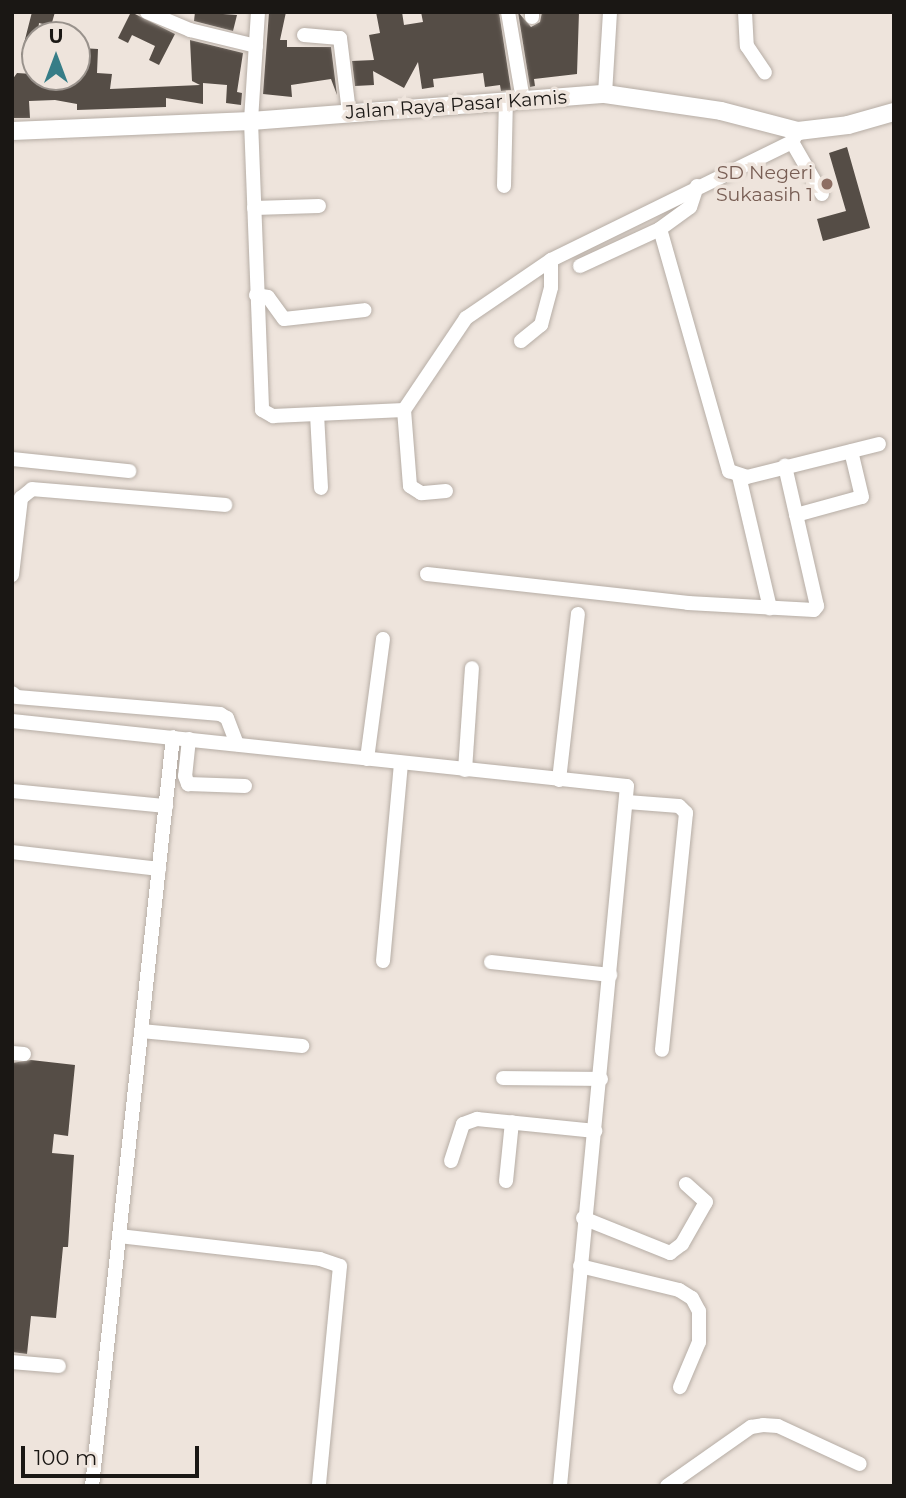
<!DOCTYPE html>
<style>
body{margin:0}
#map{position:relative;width:906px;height:1498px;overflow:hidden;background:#eee4dc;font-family:Montserrat,sans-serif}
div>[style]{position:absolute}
.building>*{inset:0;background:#554d46}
.roads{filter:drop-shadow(0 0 2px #b6ada5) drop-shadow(0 0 2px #b6ada5)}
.minor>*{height:14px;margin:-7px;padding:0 7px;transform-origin:7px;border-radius:7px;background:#fff}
.major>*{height:18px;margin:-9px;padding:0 9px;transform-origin:9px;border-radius:9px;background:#fff}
.dots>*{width:19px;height:19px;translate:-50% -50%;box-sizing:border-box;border:4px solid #eee4dc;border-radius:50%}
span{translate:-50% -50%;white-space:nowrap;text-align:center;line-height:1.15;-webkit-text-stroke:7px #eee4dc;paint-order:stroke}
.street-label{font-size:19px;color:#1a1714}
.education-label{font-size:19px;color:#785e54}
.right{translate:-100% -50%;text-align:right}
.frame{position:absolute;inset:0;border:14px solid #1a1714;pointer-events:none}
.north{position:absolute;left:21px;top:21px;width:70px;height:70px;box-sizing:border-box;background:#eee4dc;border:2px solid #99928c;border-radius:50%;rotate:0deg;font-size:19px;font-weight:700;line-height:28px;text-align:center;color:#1a1714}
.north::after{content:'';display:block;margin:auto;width:24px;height:32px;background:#367d87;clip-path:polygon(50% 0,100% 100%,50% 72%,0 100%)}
.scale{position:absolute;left:21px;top:1446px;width:178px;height:32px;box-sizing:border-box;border:4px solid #1a1714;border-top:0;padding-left:9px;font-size:21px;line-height:24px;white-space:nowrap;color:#1a1714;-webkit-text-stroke:5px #eee4dc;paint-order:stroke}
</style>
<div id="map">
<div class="building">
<i style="clip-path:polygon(32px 12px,55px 12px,51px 26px,39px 23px,35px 56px,21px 55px)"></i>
<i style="clip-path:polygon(131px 12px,175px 34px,159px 65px,149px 60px,155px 46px,132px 35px,128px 43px,118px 38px)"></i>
<i style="clip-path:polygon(195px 12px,237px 15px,233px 31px,194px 21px)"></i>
<i style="clip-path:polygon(269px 12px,286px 12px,280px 40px,287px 40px,287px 47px,331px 47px,337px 95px,331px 79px,291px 85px,292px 97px,263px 94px)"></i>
<i style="clip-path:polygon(376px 12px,402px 12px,404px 25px,423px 22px,421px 12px,499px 12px,511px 90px,501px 91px,500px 85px,485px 87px,483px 73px,433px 79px,434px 87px,422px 89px,418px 62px,404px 88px,373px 71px,374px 85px,355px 86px,352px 61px,374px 60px,369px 35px,380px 33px)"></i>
<i style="clip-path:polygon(518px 12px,531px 27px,540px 22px,542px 12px,579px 12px,577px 74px,534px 79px,535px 86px,530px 87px)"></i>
<i style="clip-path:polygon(190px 40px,243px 53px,237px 92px,242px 93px,241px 105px,226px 103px,227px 85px,203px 83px,203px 104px,166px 98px,166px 107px,77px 110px,77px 104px,55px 100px,29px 101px,30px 118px,12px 118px,12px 80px,17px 73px,77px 77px,81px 48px,98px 49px,97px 73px,112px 74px,110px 89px,200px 85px,192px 81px)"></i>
<i style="clip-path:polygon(847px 147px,870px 228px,823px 241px,817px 219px,846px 211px,829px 153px)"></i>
<i style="clip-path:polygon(31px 1060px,75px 1065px,68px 1136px,54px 1134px,52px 1153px,74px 1155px,68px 1247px,63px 1247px,56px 1318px,31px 1316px,27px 1354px,12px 1352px,12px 1063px)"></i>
</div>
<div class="roads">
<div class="minor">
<i style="left:147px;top:12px;width:47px;rotate:22.7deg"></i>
<i style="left:190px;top:30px;width:68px;rotate:13.6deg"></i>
<i style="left:258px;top:12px;width:109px;rotate:93.7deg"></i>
<i style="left:251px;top:121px;width:289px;rotate:87.8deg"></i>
<i style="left:262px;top:410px;width:13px;rotate:29deg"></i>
<i style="left:273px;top:416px;width:131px;rotate:-2.6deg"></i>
<i style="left:508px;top:12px;width:89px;rotate:80.3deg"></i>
<i style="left:532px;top:12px;width:5px;rotate:90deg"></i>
<i style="left:745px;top:12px;width:34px;rotate:87deg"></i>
<i style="left:747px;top:46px;width:32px;rotate:56deg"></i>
<i style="left:304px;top:35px;width:36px;rotate:5deg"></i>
<i style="left:340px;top:38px;width:75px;rotate:83.1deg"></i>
<i style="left:605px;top:94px;width:82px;rotate:-86.5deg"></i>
<i style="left:792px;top:142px;width:60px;rotate:60deg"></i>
<i style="left:504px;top:186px;width:85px;rotate:-88.7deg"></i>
<i style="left:697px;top:186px;width:22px;rotate:108deg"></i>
<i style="left:690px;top:207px;width:37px;rotate:144deg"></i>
<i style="left:660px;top:229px;width:252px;rotate:74.1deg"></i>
<i style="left:729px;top:471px;width:19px;rotate:18deg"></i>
<i style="left:747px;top:477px;width:136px;rotate:-14deg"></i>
<i style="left:254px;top:208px;width:65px;rotate:-1.8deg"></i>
<i style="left:580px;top:266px;width:88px;rotate:-24.8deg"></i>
<i style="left:256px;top:295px;width:12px;rotate:9deg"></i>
<i style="left:268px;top:297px;width:27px;rotate:54deg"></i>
<i style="left:284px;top:319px;width:81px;rotate:-6.3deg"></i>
<i style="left:521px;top:341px;width:26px;rotate:-39deg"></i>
<i style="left:541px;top:325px;width:39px;rotate:-75deg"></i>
<i style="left:551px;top:287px;width:27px;rotate:-90deg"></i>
<i style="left:317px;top:414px;width:74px;rotate:86.9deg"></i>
<i style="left:12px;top:459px;width:118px;rotate:5.9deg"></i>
<i style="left:739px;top:476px;width:136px;rotate:76.8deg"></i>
<i style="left:446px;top:491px;width:25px;rotate:175deg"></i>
<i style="left:421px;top:493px;width:13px;rotate:-148deg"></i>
<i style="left:410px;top:486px;width:76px;rotate:-94.5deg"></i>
<i style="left:404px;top:410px;width:111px;rotate:-56deg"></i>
<i style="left:466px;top:318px;width:103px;rotate:-34.3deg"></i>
<i style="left:551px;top:260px;width:268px;rotate:-26.1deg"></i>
<i style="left:792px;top:142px;width:13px;rotate:-61deg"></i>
<i style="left:796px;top:515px;width:68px;rotate:-15.3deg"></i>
<i style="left:862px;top:497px;width:47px;rotate:-103.4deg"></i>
<i style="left:427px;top:574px;width:263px;rotate:6.3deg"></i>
<i style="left:688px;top:603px;width:126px;rotate:3.2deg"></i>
<i style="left:814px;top:610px;width:5px;rotate:-53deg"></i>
<i style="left:817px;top:606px;width:144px;rotate:-102.9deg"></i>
<i style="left:12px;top:575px;width:78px;rotate:-83.3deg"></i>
<i style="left:21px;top:498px;width:14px;rotate:-39deg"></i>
<i style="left:32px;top:489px;width:194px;rotate:4.7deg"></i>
<i style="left:12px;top:693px;width:6px;rotate:39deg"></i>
<i style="left:17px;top:697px;width:204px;rotate:4.8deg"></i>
<i style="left:220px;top:714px;width:8px;rotate:30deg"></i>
<i style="left:227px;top:718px;width:28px;rotate:69deg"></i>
<i style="left:12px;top:721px;width:618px;rotate:6.03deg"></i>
<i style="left:627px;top:786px;width:703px;rotate:95.47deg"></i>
<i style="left:189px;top:739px;width:37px;rotate:96deg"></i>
<i style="left:185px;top:776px;width:9px;rotate:69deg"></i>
<i style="left:188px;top:784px;width:57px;rotate:2deg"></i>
<i style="left:367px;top:759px;width:121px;rotate:-82.4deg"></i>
<i style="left:465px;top:770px;width:102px;rotate:-86.1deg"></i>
<i style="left:559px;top:780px;width:167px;rotate:-83.5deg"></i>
<i style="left:12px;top:791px;width:155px;rotate:5.6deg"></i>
<i style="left:627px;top:802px;width:52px;rotate:4.4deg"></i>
<i style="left:679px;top:806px;width:10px;rotate:45deg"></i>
<i style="left:686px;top:813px;width:238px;rotate:95.8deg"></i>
<i style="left:12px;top:852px;width:148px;rotate:6.6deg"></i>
<i style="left:383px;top:961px;width:199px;rotate:-84.8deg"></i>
<i style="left:491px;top:962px;width:120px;rotate:6.2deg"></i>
<i style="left:141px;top:1031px;width:162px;rotate:5.3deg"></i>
<i style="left:12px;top:1053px;width:12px;rotate:5deg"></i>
<i style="left:503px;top:1078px;width:98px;rotate:0.6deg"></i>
<i style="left:451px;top:1161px;width:39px;rotate:-72deg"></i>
<i style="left:463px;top:1124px;width:15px;rotate:-20deg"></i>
<i style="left:477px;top:1119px;width:119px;rotate:5.8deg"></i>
<i style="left:506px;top:1181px;width:59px;rotate:-84.2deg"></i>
<i style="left:583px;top:1218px;width:94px;rotate:21.9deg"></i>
<i style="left:670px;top:1253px;width:15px;rotate:-37deg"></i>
<i style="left:682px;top:1244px;width:48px;rotate:-60.3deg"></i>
<i style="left:706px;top:1202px;width:27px;rotate:-138deg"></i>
<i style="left:119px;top:1236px;width:202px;rotate:6.5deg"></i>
<i style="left:320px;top:1259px;width:21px;rotate:19deg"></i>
<i style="left:340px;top:1266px;width:221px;rotate:95.5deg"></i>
<i style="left:580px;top:1266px;width:102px;rotate:13.6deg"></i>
<i style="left:679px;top:1290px;width:15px;rotate:32deg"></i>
<i style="left:692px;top:1298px;width:15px;rotate:62deg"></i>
<i style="left:699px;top:1311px;width:31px;rotate:90deg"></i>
<i style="left:699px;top:1342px;width:49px;rotate:112.9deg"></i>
<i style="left:12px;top:1362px;width:47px;rotate:4.9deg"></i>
<i style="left:92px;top:1486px;width:753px;rotate:-83.83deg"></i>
<i style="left:667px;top:1486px;width:103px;rotate:-35.1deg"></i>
<i style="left:751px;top:1427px;width:12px;rotate:-9deg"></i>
<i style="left:763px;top:1425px;width:15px;rotate:4deg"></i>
<i style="left:778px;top:1426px;width:90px;rotate:24.9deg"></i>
</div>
<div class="major">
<i style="left:12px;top:131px;width:239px;rotate:-2.4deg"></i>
<i style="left:251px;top:121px;width:355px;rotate:-4.4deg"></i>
<i style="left:605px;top:94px;width:117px;rotate:8.3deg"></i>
<i style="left:721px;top:111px;width:80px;rotate:14.6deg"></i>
<i style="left:798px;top:131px;width:50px;rotate:-6.8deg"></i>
<i style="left:848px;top:125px;width:48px;rotate:-15.8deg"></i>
</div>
</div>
<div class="dots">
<i style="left:827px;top:184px;background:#8d6e63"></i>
</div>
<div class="street-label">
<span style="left:456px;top:105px;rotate:-4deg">Jalan Raya Pasar Kamis</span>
</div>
<div class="education-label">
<span class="right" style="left:813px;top:184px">SD Negeri<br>Sukaasih 1</span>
</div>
<div class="frame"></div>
<div class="north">U</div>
<div class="scale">100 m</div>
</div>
